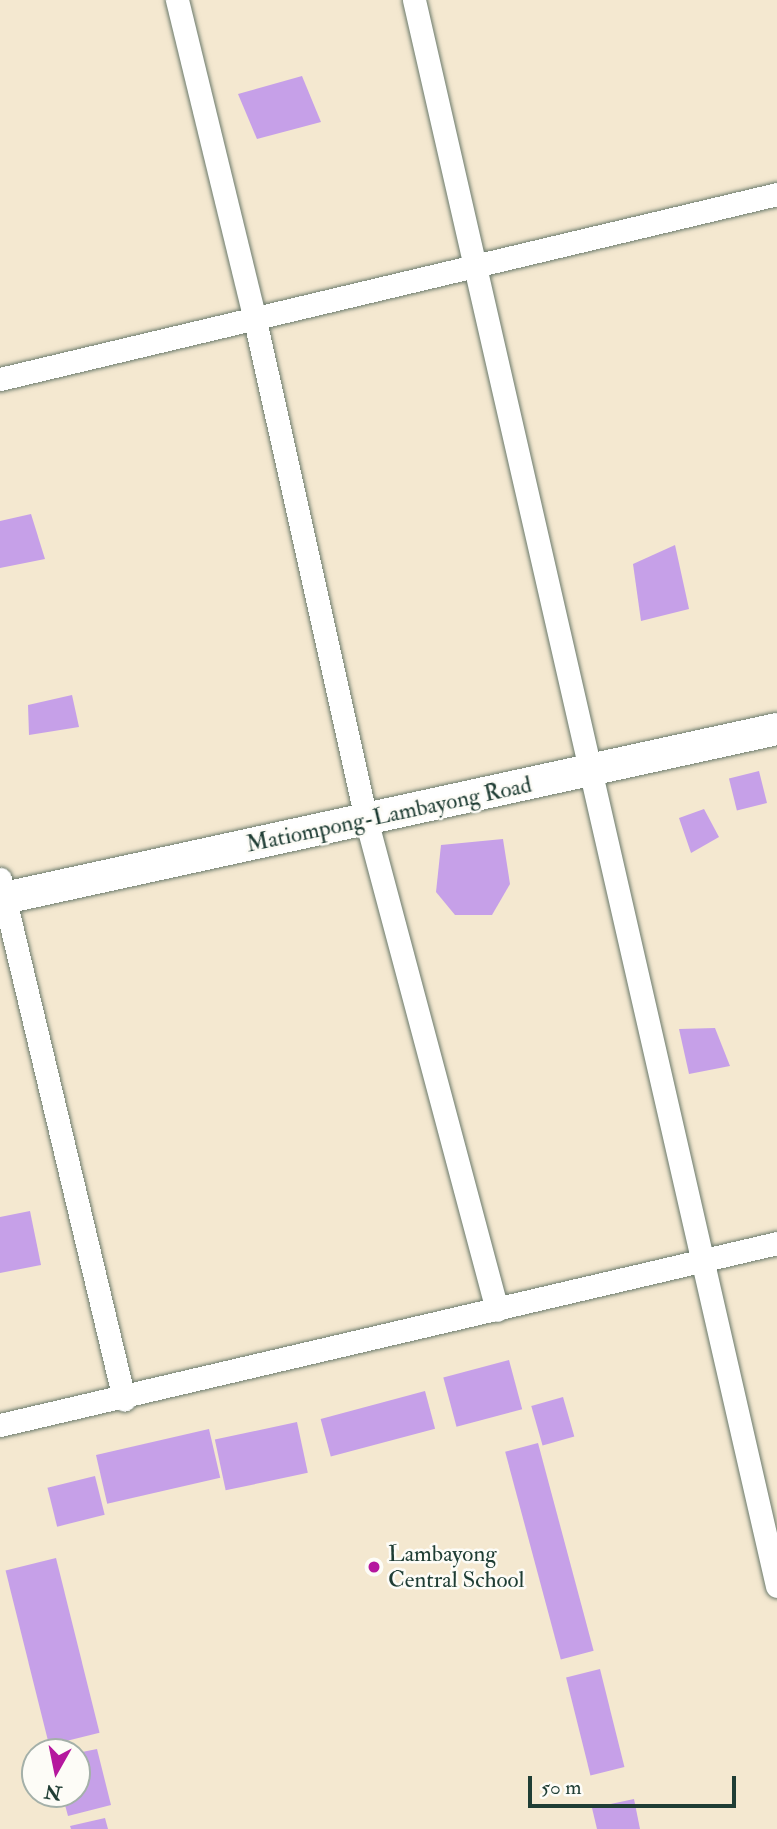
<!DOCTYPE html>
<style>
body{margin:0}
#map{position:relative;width:777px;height:1829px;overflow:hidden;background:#f4e8d0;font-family:"IM FELL Double Pica",serif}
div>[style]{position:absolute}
.building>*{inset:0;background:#c6a0e8;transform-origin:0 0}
.roads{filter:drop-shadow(0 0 2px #6a796b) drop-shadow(0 0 2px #6a796b)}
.minor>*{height:23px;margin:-11.5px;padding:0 11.5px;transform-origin:11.5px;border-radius:11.5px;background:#fff}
.secondary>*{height:32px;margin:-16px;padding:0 16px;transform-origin:16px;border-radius:16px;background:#fff}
.dots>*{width:19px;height:19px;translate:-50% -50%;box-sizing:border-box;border:4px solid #fdfcf7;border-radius:50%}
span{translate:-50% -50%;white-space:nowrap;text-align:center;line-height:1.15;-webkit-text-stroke:5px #fdfcf7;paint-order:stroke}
.street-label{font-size:23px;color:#1f3d34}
.poi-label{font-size:23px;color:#1f3d34}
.left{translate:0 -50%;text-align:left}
.north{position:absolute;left:21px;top:1738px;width:70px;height:70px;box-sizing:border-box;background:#fdfcf7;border:2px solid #a4b0a9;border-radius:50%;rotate:189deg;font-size:19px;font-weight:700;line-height:28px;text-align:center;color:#1f3d34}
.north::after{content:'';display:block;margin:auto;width:24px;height:32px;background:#b5179e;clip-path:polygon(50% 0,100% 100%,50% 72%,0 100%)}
.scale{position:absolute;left:528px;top:1776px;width:208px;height:32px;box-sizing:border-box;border:4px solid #1f3d34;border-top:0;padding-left:9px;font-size:21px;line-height:24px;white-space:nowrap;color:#1f3d34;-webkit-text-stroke:5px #fdfcf7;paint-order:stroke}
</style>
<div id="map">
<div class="building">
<i style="clip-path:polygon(302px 76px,321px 122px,257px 139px,238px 94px)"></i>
<i style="clip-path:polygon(31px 514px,45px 559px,0 568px,0 521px)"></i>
<i style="clip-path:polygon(675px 545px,689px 609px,641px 621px,633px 564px)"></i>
<i style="clip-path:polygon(72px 695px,79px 727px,29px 735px,28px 705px)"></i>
<i style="left:759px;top:771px;width:33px;height:31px;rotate:76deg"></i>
<i style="clip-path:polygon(704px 809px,719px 837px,691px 853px,679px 818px)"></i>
<i style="clip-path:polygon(503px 839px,510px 884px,492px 915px,455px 915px,436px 892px,441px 845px)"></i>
<i style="clip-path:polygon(715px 1028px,730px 1066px,689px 1074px,679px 1029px)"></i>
<i style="clip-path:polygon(30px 1211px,41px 1265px,0 1273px,0 1217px)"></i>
<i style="left:509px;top:1360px;width:51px;height:68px;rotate:75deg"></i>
<i style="left:425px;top:1391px;width:39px;height:108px;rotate:75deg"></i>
<i style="left:563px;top:1397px;width:41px;height:33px;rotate:74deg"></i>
<i style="left:297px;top:1422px;width:52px;height:84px;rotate:78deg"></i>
<i style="left:209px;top:1429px;width:50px;height:116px;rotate:77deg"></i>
<i style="left:538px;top:1443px;width:215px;height:34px;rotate:75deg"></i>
<i style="left:95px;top:1476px;width:40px;height:49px;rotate:76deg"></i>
<i style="left:56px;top:1558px;width:180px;height:52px;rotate:76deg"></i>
<i style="left:600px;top:1669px;width:101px;height:35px;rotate:76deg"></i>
<i style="clip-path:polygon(97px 1749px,111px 1805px,68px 1816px,62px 1794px,77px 1794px,77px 1753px)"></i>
<i style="clip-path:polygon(634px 1799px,640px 1829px,597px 1829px,592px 1808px)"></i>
<i style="clip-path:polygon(105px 1818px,108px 1829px,71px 1829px,70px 1826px)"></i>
</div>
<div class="roads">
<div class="minor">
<i style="left:177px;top:0;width:329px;rotate:76.3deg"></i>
<i style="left:255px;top:320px;width:511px;rotate:77.46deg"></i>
<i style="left:366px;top:819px;width:508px;rotate:75.06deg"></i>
<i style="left:414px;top:0;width:1627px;rotate:77.11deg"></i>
<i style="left:0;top:379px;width:799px;rotate:-13.39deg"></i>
<i style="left:0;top:879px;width:535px;rotate:76.59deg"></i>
<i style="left:0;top:1425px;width:798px;rotate:-13.18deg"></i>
</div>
<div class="secondary">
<i style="left:0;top:899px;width:795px;rotate:-12.34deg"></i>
</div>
</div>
<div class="dots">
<i style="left:374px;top:1567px;background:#b5179e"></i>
</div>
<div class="street-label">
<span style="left:389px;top:815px;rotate:-12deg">Matiompong-Lambayong Road</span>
</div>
<div class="poi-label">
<span class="left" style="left:388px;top:1567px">Lambayong<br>Central School</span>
</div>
<div class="north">N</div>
<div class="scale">50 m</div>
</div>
